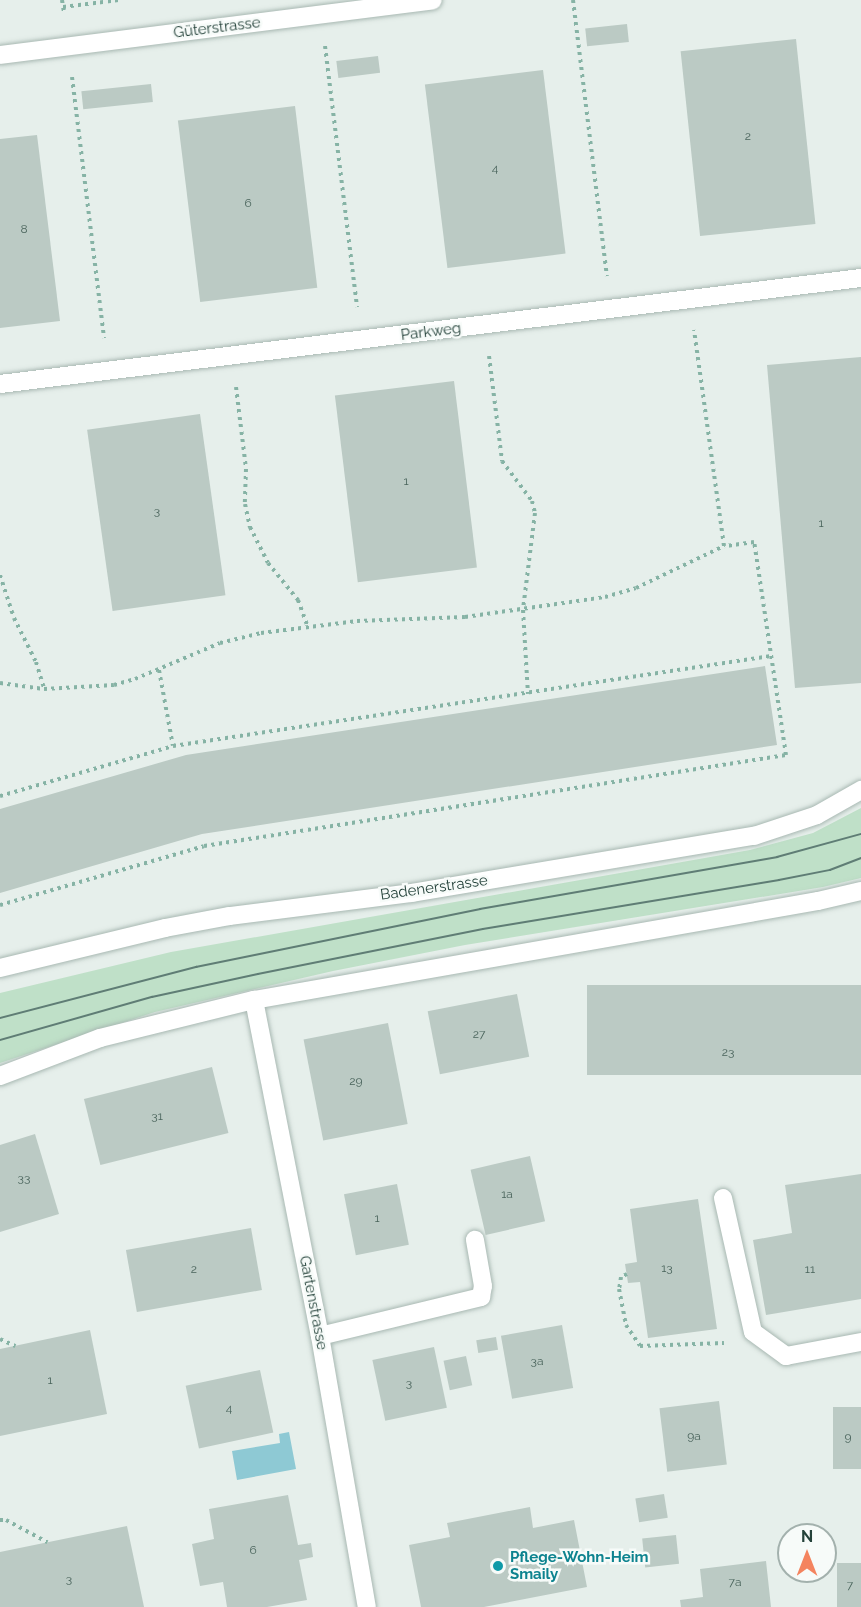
<!DOCTYPE html>
<meta charset="utf-8">
<style>
body{margin:0}
#map{position:relative;width:861px;height:1607px;overflow:hidden;background:#e6efeb;font-family:Raleway,sans-serif}
div>[style]{position:absolute}
.green>*{inset:0;background:#bfe0c8}
.water>*{inset:0;background:#8ec9d4}
.building>*{inset:0;background:#bbcac4;transform-origin:0 0}
.path>*{height:4px;margin-top:-2px;transform-origin:0;background:repeating-linear-gradient(90deg,#86b3a5 0 3px,transparent 0 7.5px)}
.roads{filter:drop-shadow(0 0 2px #a8b8b2) drop-shadow(0 0 2px #a8b8b2)}
.service>*{height:18px;margin:-9px;padding:0 9px;transform-origin:9px;border-radius:9px;background:#fff}
.minor>*{height:18px;margin:-9px;padding:0 9px;transform-origin:9px;border-radius:9px;background:#fff}
.secondary>*{height:18px;margin:-9px;padding:0 9px;transform-origin:9px;border-radius:9px;background:#fff}
.tram>*{height:1.5px;margin:-0.75px;padding:0 0.75px;transform-origin:0.75px;border-radius:0.75px;background:#5f7d75}
.dots>*{width:16px;height:16px;translate:-50% -50%;box-sizing:border-box;border:3px solid #f7fbf9;border-radius:50%}
span{translate:-50% -50%;white-space:nowrap;text-align:center;line-height:1.15;-webkit-text-stroke:5px #f7fbf9;paint-order:stroke}
.number-label{font-size:12px;color:#4a645c}
.number-label span{-webkit-text-stroke-width:0}
.street-label{font-size:15px;color:#24423a}
.culture-label{font-size:15px;color:#0d838f;font-weight:700}
.left{translate:0 -50%;text-align:left}
.north{position:absolute;left:777px;top:1523px;width:60px;height:60px;box-sizing:border-box;background:#f7fbf9;border:2px solid #a3b1ad;border-radius:50%;rotate:0deg;font-size:16px;font-weight:700;line-height:24px;text-align:center;color:#24423a}
.north::after{content:'';display:block;margin:auto;width:21px;height:27px;background:#f4845f;clip-path:polygon(50% 0,100% 100%,50% 72%,0 100%)}
</style>
<div id="map">
<div class="green">
<i style="clip-path:polygon(861px 808px,861px 878px,823px 887px,465px 945px,333px 971px,155px 1012px,0 1063px,0 993px,171px 952px,750px 850px,813px 833px)"></i>
</div>
<div class="water">
<i style="clip-path:polygon(289px 1432px,296px 1469px,237px 1480px,232px 1451px,280px 1443px,279px 1434px)"></i>
</div>
<div class="building">
<i style="left:627px;top:24px;width:18px;height:42px;rotate:84deg"></i>
<i style="left:796px;top:39px;width:186px;height:116px;rotate:84deg"></i>
<i style="left:378px;top:56px;width:17px;height:42px;rotate:83deg"></i>
<i style="left:543px;top:70px;width:185px;height:119px;rotate:83deg"></i>
<i style="left:151px;top:84px;width:18px;height:70px;rotate:84deg"></i>
<i style="left:295px;top:106px;width:183px;height:118px;rotate:83deg"></i>
<i style="clip-path:polygon(37px 135px,60px 321px,0 328px,0 139px)"></i>
<i style="clip-path:polygon(861px 357px,861px 683px,795px 688px,767px 365px)"></i>
<i style="left:454px;top:381px;width:188px;height:120px;rotate:83deg"></i>
<i style="left:200px;top:414px;width:183px;height:114px;rotate:82deg"></i>
<i style="clip-path:polygon(765px 666px,777px 745px,202px 834px,0 893px,0 809px,186px 755px)"></i>
<i style="left:861px;top:985px;width:90px;height:274px;rotate:90deg"></i>
<i style="left:517px;top:994px;width:64px;height:91px;rotate:79deg"></i>
<i style="left:388px;top:1023px;width:103px;height:86px;rotate:79deg"></i>
<i style="left:212px;top:1067px;width:68px;height:132px;rotate:76deg"></i>
<i style="clip-path:polygon(35px 1134px,59px 1214px,0 1232px,0 1145px)"></i>
<i style="left:530px;top:1156px;width:67px;height:61px;rotate:77deg"></i>
<i style="clip-path:polygon(861px 1174px,861px 1299px,766px 1315px,753px 1240px,792px 1233px,785px 1185px)"></i>
<i style="left:397px;top:1184px;width:62px;height:54px;rotate:79deg"></i>
<i style="clip-path:polygon(698px 1199px,717px 1329px,648px 1338px,640px 1282px,628px 1283px,625px 1264px,637px 1262px,630px 1209px)"></i>
<i style="left:251px;top:1228px;width:63px;height:127px;rotate:80deg"></i>
<i style="left:562px;top:1325px;width:64px;height:62px;rotate:80deg"></i>
<i style="clip-path:polygon(90px 1330px,107px 1414px,0 1436px,0 1349px)"></i>
<i style="left:496px;top:1337px;width:13px;height:20px;rotate:81deg"></i>
<i style="left:434px;top:1347px;width:62px;height:63px;rotate:78deg"></i>
<i style="left:466px;top:1356px;width:30px;height:23px;rotate:78deg"></i>
<i style="left:260px;top:1370px;width:64px;height:76px;rotate:78deg"></i>
<i style="left:719px;top:1401px;width:64px;height:60px;rotate:83deg"></i>
<i style="left:861px;top:1407px;width:62px;height:28px;rotate:90deg"></i>
<i style="left:664px;top:1494px;width:24px;height:29px;rotate:81deg"></i>
<i style="clip-path:polygon(288px 1495px,298px 1545px,311px 1543px,313px 1557px,299px 1560px,307px 1600px,267px 1607px,227px 1607px,223px 1582px,200px 1586px,192px 1544px,214px 1539px,209px 1509px)"></i>
<i style="clip-path:polygon(530px 1507px,533px 1528px,574px 1520px,587px 1587px,484px 1607px,421px 1607px,409px 1545px,450px 1537px,447px 1523px)"></i>
<i style="clip-path:polygon(818px 1525px,819px 1535px,799px 1535px,798px 1526px)"></i>
<i style="clip-path:polygon(127px 1526px,144px 1607px,0 1607px,0 1552px)"></i>
<i style="left:676px;top:1535px;width:29px;height:34px;rotate:84deg"></i>
<i style="clip-path:polygon(766px 1561px,771px 1607px,681px 1607px,680px 1600px,703px 1597px,700px 1569px)"></i>
<i style="left:861px;top:1563px;width:44px;height:24px;rotate:90deg"></i>
</div>
<div class="path">
<i style="left:62px;top:0;width:13px;rotate:81deg"></i>
<i style="left:573px;top:0;width:278px;rotate:83deg"></i>
<i style="left:63px;top:7px;width:56px;rotate:-7.1deg"></i>
<i style="left:325px;top:46px;width:263px;rotate:83deg"></i>
<i style="left:72px;top:77px;width:263px;rotate:83deg"></i>
<i style="left:489px;top:356px;width:106px;rotate:82.9deg"></i>
<i style="left:502px;top:461px;width:50px;rotate:53.1deg"></i>
<i style="left:532px;top:501px;width:12px;rotate:76deg"></i>
<i style="left:535px;top:513px;width:98px;rotate:97.1deg"></i>
<i style="left:523px;top:610px;width:84px;rotate:86.6deg"></i>
<i style="left:236px;top:387px;width:83px;rotate:83deg"></i>
<i style="left:246px;top:469px;width:35px;rotate:92deg"></i>
<i style="left:245px;top:504px;width:24px;rotate:78deg"></i>
<i style="left:250px;top:527px;width:40px;rotate:63.4deg"></i>
<i style="left:268px;top:563px;width:48px;rotate:51deg"></i>
<i style="left:298px;top:600px;width:29px;rotate:70deg"></i>
<i style="left:0;top:575px;width:45px;rotate:72deg"></i>
<i style="left:14px;top:618px;width:49px;rotate:63.4deg"></i>
<i style="left:36px;top:662px;width:28px;rotate:73deg"></i>
<i style="left:159px;top:670px;width:77px;rotate:79.6deg"></i>
<i style="left:0;top:683px;width:44px;rotate:7.8deg"></i>
<i style="left:44px;top:689px;width:70px;rotate:-3.3deg"></i>
<i style="left:114px;top:685px;width:22px;rotate:-16deg"></i>
<i style="left:135px;top:679px;width:92px;rotate:-23deg"></i>
<i style="left:220px;top:643px;width:42px;rotate:-13.7deg"></i>
<i style="left:261px;top:633px;width:97px;rotate:-7.1deg"></i>
<i style="left:357px;top:621px;width:108px;rotate:-2.1deg"></i>
<i style="left:465px;top:617px;width:141px;rotate:-8.1deg"></i>
<i style="left:605px;top:597px;width:32px;rotate:-16deg"></i>
<i style="left:636px;top:588px;width:98px;rotate:-25.5deg"></i>
<i style="left:0;top:796px;width:180px;rotate:-16.1deg"></i>
<i style="left:173px;top:746px;width:605px;rotate:-8.56deg"></i>
<i style="left:0;top:905px;width:212px;rotate:-16.1deg"></i>
<i style="left:204px;top:846px;width:589px;rotate:-8.89deg"></i>
<i style="left:786px;top:755px;width:215px;rotate:-98.5deg"></i>
<i style="left:754px;top:542px;width:30px;rotate:172deg"></i>
<i style="left:724px;top:546px;width:218px;rotate:-97.9deg"></i>
<i style="left:627px;top:1274px;width:7px;rotate:153deg"></i>
<i style="left:621px;top:1277px;width:12px;rotate:99deg"></i>
<i style="left:619px;top:1289px;width:37px;rotate:79deg"></i>
<i style="left:626px;top:1325px;width:25px;rotate:56deg"></i>
<i style="left:640px;top:1346px;width:84px;rotate:-2deg"></i>
<i style="left:0;top:1339px;width:17px;rotate:25deg"></i>
<i style="left:0;top:1520px;width:6px"></i>
<i style="left:6px;top:1520px;width:47px;rotate:28.2deg"></i>
</div>
<div class="roads">
<div class="service">
<i style="left:0;top:384px;width:868px;rotate:-7.02deg"></i>
<i style="left:320px;top:1336px;width:166px;rotate:-13.6deg"></i>
<i style="left:481px;top:1297px;width:11px;rotate:-80deg"></i>
<i style="left:483px;top:1286px;width:47px;rotate:-99.9deg"></i>
</div>
<div class="minor">
<i style="left:0;top:55px;width:436px;rotate:-7.2deg"></i>
<i style="left:254px;top:1000px;width:342px;rotate:78.9deg"></i>
<i style="left:320px;top:1336px;width:275px;rotate:80.2deg"></i>
<i style="left:723px;top:1198px;width:137px;rotate:77.4deg"></i>
<i style="left:753px;top:1332px;width:41px;rotate:36deg"></i>
<i style="left:786px;top:1356px;width:76px;rotate:-10.6deg"></i>
</div>
<div class="secondary">
<i style="left:0;top:968px;width:170px;rotate:-13.6deg"></i>
<i style="left:165px;top:928px;width:66px;rotate:-10.5deg"></i>
<i style="left:230px;top:916px;width:183px;rotate:-7.2deg"></i>
<i style="left:412px;top:893px;width:347px;rotate:-9.5deg"></i>
<i style="left:754px;top:836px;width:66px;rotate:-18.4deg"></i>
<i style="left:817px;top:815px;width:51px;rotate:-29.6deg"></i>
<i style="left:0;top:1076px;width:107px;rotate:-20.8deg"></i>
<i style="left:100px;top:1038px;width:159px;rotate:-13.9deg"></i>
<i style="left:254px;top:1000px;width:573px;rotate:-9.96deg"></i>
<i style="left:818px;top:901px;width:44px;rotate:-13.1deg"></i>
</div>
</div>
<div class="tram">
<i style="left:0;top:1018px;width:203px;rotate:-14.6deg"></i>
<i style="left:196px;top:967px;width:290px;rotate:-11.5deg"></i>
<i style="left:480px;top:909px;width:302px;rotate:-9.9deg"></i>
<i style="left:777px;top:857px;width:87px;rotate:-15.3deg"></i>
<i style="left:0;top:1040px;width:158px;rotate:-15.8deg"></i>
<i style="left:152px;top:997px;width:108px;rotate:-12.2deg"></i>
<i style="left:258px;top:974px;width:229px;rotate:-11.3deg"></i>
<i style="left:483px;top:929px;width:300px;rotate:-9.4deg"></i>
<i style="left:779px;top:880px;width:52px;rotate:-11.1deg"></i>
<i style="left:830px;top:870px;width:33px;rotate:-21deg"></i>
</div>
<div class="dots">
<i style="left:498px;top:1566px;background:#0f9aa8"></i>
</div>
<div class="number-label">
<span style="left:748px;top:137px">2</span>
<span style="left:495px;top:169px">4</span>
<span style="left:248px;top:204px">6</span>
<span style="left:24px;top:230px">8</span>
<span style="left:406px;top:482px">1</span>
<span style="left:157px;top:512px">3</span>
<span style="left:821px;top:524px">1</span>
<span style="left:479px;top:1035px">27</span>
<span style="left:728px;top:1053px">23</span>
<span style="left:356px;top:1082px">29</span>
<span style="left:157px;top:1117px">31</span>
<span style="left:24px;top:1179px">33</span>
<span style="left:507px;top:1195px">1a</span>
<span style="left:377px;top:1219px">1</span>
<span style="left:667px;top:1269px">13</span>
<span style="left:194px;top:1270px">2</span>
<span style="left:810px;top:1270px">11</span>
<span style="left:537px;top:1362px">3a</span>
<span style="left:50px;top:1381px">1</span>
<span style="left:409px;top:1384px">3</span>
<span style="left:229px;top:1409px">4</span>
<span style="left:694px;top:1437px">9a</span>
<span style="left:848px;top:1438px">9</span>
<span style="left:253px;top:1551px">6</span>
<span style="left:69px;top:1580px">3</span>
<span style="left:735px;top:1583px">7a</span>
<span style="left:850px;top:1586px">7</span>
</div>
<div class="street-label">
<span style="left:217px;top:28px;rotate:-7deg">Güterstrasse</span>
<span style="left:431px;top:332px;rotate:-7deg">Parkweg</span>
<span style="left:434px;top:888px;rotate:-8deg">Badenerstrasse</span>
<span style="left:313px;top:1303px;rotate:79deg">Gartenstrasse</span>
</div>
<div class="culture-label">
<span class="left" style="left:510px;top:1566px">Pflege-Wohn-Heim<br>Smaily</span>
</div>
<div class="north">N</div>
</div>
